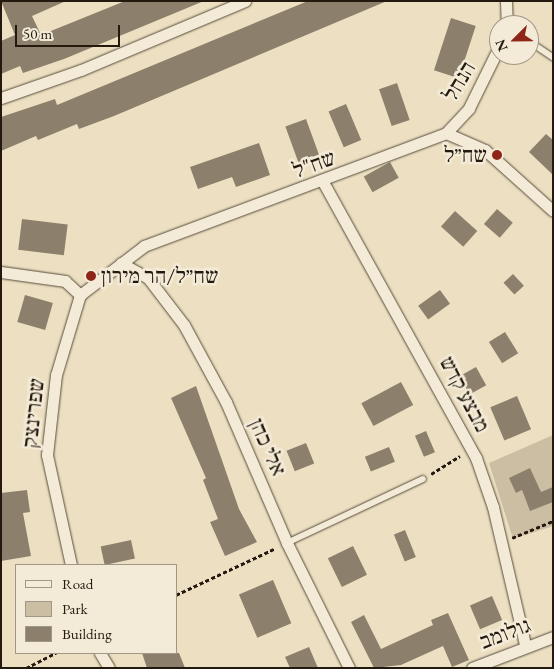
<!DOCTYPE html>
<meta charset="utf-8">
<style>
body{margin:0}
#map{position:relative;width:554px;height:669px;overflow:hidden;background:#ede0c2;font-family:"EB Garamond","Frank Ruhl Libre",serif}
div>[style]{position:absolute}
.green>*{inset:0;background:#cbbea3}
.building>*{inset:0;background:#8c806c;transform-origin:0 0}
.path>*{height:2.5px;margin-top:-1.25px;transform-origin:0;background:repeating-linear-gradient(90deg,#23190e 0 4px,transparent 0 6.5px)}
.roads{filter:drop-shadow(0 0 1px #564b3b) drop-shadow(0 0 1px #564b3b)}
.service>*{height:5.5px;margin:-2.75px;padding:0 2.75px;transform-origin:2.75px;border-radius:2.75px;background:#f3ebd7}
.minor>*{height:11px;margin:-5.5px;padding:0 5.5px;transform-origin:5.5px;border-radius:5.5px;background:#f3ebd7}
.dots>*{width:14px;height:14px;translate:-50% -50%;box-sizing:border-box;border:2px solid #f3ebd7;border-radius:50%}
span{translate:-50% -50%;white-space:nowrap;text-align:center;line-height:1.15;-webkit-text-stroke:5px #f3ebd7;paint-order:stroke}
.street-label{font-size:22px;color:#23190e}
.poi-label{font-size:22px;color:#23190e}
.right{translate:-100% -50%;text-align:right}
.left{translate:0 -50%;text-align:left}
.frame{position:absolute;inset:0;border:2px solid #23190e;pointer-events:none}
.legend{position:absolute;left:15px;top:564px;width:162px;height:90px;box-sizing:border-box;background:#f3ebd7;border:1px solid #a09787;margin:0;padding:6px 9px;list-style:none;font-size:15px;color:#23190e}
.legend li{display:flex;align-items:center;gap:10px;height:25px}
.legend b{width:25px;border:1px solid #a09787}
.north{position:absolute;left:489px;top:15px;width:50px;height:50px;box-sizing:border-box;background:#f3ebd7;border:1px solid #a09787;border-radius:50%;rotate:247deg;font-size:14px;font-weight:700;line-height:20px;text-align:center;color:#23190e}
.north::after{content:'';display:block;margin:auto;width:18px;height:22px;background:#8f2418;clip-path:polygon(50% 0,100% 100%,50% 72%,0 100%)}
.scale{position:absolute;left:15px;top:25px;width:105px;height:22px;box-sizing:border-box;border:2px solid #23190e;border-top:0;padding-left:6px;font-size:15px;line-height:18px;white-space:nowrap;color:#23190e;-webkit-text-stroke:4px #f3ebd7;paint-order:stroke}
</style>
<div id="map">
<div class="green">
<i style="clip-path:polygon(553px 435px,553px 526px,513px 539px,489px 463px)"></i>
</div>
<div class="building">
<i style="clip-path:polygon(1px 1px,66px 1px,32px 16px,41px 35px,125px 1px,204px 1px,64px 59px,23px 73px,20px 66px,1px 74px,1px 41px,15px 35px)"></i>
<i style="clip-path:polygon(308px 1px,387px 1px,114px 116px,79px 129px,77px 124px,38px 140px,36px 136px,1px 151px,1px 117px,55px 99px,57px 105px)"></i>
<i style="left:451px;top:18px;width:26px;height:55px;rotate:18deg"></i>
<i style="left:397px;top:83px;width:39px;height:19px;rotate:71deg"></i>
<i style="left:346px;top:104px;width:39px;height:19px;rotate:67deg"></i>
<i style="left:306px;top:119px;width:40px;height:22px;rotate:70deg"></i>
<i style="clip-path:polygon(546px 134px,553px 140px,553px 175px,529px 152px)"></i>
<i style="clip-path:polygon(259px 143px,270px 175px,236px 187px,232px 177px,198px 189px,190px 167px)"></i>
<i style="left:390px;top:162px;width:18px;height:30px;rotate:61deg"></i>
<i style="left:497px;top:209px;width:21px;height:20px;rotate:41deg"></i>
<i style="left:455px;top:211px;width:30px;height:21px;rotate:42deg"></i>
<i style="left:22px;top:219px;width:46px;height:31px;rotate:7deg"></i>
<i style="left:513px;top:274px;width:16px;height:13px;rotate:47deg"></i>
<i style="left:440px;top:290px;width:17px;height:27px;rotate:54deg"></i>
<i style="left:25px;top:295px;width:29px;height:28px;rotate:16deg"></i>
<i style="left:505px;top:332px;width:25px;height:19px;rotate:58deg"></i>
<i style="left:476px;top:367px;width:21px;height:19px;rotate:61deg"></i>
<i style="left:401px;top:382px;width:26px;height:45px;rotate:62deg"></i>
<i style="clip-path:polygon(196px 386px,239px 509px,257px 542px,225px 556px,210px 522px,218px 519px,203px 480px,206px 478px,171px 398px)"></i>
<i style="left:517px;top:396px;width:36px;height:29px;rotate:67deg"></i>
<i style="left:426px;top:431px;width:23px;height:12px;rotate:67deg"></i>
<i style="left:306px;top:443px;width:22px;height:21px;rotate:68deg"></i>
<i style="left:389px;top:447px;width:16px;height:26px;rotate:68deg"></i>
<i style="clip-path:polygon(530px 468px,541px 492px,553px 487px,553px 502px,530px 511px,522px 490px,516px 493px,509px 478px)"></i>
<i style="clip-path:polygon(27px 490px,30px 512px,23px 513px,31px 556px,1px 561px,1px 493px)"></i>
<i style="left:405px;top:530px;width:29px;height:12px;rotate:68deg"></i>
<i style="left:131px;top:540px;width:19px;height:31px;rotate:78deg"></i>
<i style="left:353px;top:546px;width:32px;height:28px;rotate:64deg"></i>
<i style="left:273px;top:580px;width:47px;height:37px;rotate:67deg"></i>
<i style="left:492px;top:596px;width:26px;height:24px;rotate:67deg"></i>
<i style="clip-path:polygon(448px 613px,469px 660px,452px 667px,443px 646px,401px 665px,374px 668px,351px 622px,364px 615px,381px 649px,433px 625px,431px 620px)"></i>
<i style="clip-path:polygon(309px 647px,318px 668px,290px 668px,285px 657px)"></i>
<i style="clip-path:polygon(142px 653px,179px 653px,185px 668px,147px 668px)"></i>
</div>
<div class="path">
<i style="left:431px;top:474px;width:34px;rotate:-32deg"></i>
<i style="left:512px;top:538px;width:44px;rotate:-22.5deg"></i>
<i style="left:176px;top:595px;width:110px;rotate:-25.2deg"></i>
<i style="left:26px;top:668px;width:34px;rotate:-27deg"></i>
</div>
<div class="roads">
<div class="service">
<i style="left:529px;top:41px;width:29px;rotate:34deg"></i>
<i style="left:287px;top:543px;width:150px;rotate:-25.2deg"></i>
</div>
<div class="minor">
<i style="left:506px;top:1px;width:24px;rotate:88deg"></i>
<i style="left:1px;top:98px;width:85px;rotate:-19.3deg"></i>
<i style="left:81px;top:70px;width:178px;rotate:-22.8deg"></i>
<i style="left:446px;top:133px;width:43px;rotate:23.6deg"></i>
<i style="left:485px;top:150px;width:91px;rotate:41.9deg"></i>
<i style="left:323px;top:182px;width:316px;rotate:61deg"></i>
<i style="left:476px;top:458px;width:52px;rotate:70.9deg"></i>
<i style="left:493px;top:507px;width:141px;rotate:76.9deg"></i>
<i style="left:121px;top:263px;width:31px;rotate:29deg"></i>
<i style="left:148px;top:278px;width:59px;rotate:52.5deg"></i>
<i style="left:184px;top:325px;width:88px;rotate:61.4deg"></i>
<i style="left:226px;top:402px;width:154px;rotate:66.6deg"></i>
<i style="left:287px;top:543px;width:140px;rotate:63.6deg"></i>
<i style="left:1px;top:272px;width:65px;rotate:8deg"></i>
<i style="left:65px;top:281px;width:21px;rotate:43deg"></i>
<i style="left:80px;top:295px;width:81px;rotate:-37.4deg"></i>
<i style="left:144px;top:246px;width:322px;rotate:-20.5deg"></i>
<i style="left:446px;top:133px;width:34px;rotate:-47deg"></i>
<i style="left:469px;top:108px;width:68px;rotate:-63.8deg"></i>
<i style="left:71px;top:565px;width:113px;rotate:-102.3deg"></i>
<i style="left:47px;top:455px;width:81px;rotate:-83.6deg"></i>
<i style="left:56px;top:375px;width:84px;rotate:-73.3deg"></i>
<i style="left:100px;top:653px;width:17px;rotate:59deg"></i>
<i style="left:472px;top:668px;width:87px;rotate:-20.9deg"></i>
</div>
</div>
<div class="dots">
<i style="left:497px;top:155px;background:#8f2418"></i>
<i style="left:91px;top:276px;background:#8f2418"></i>
</div>
<div class="street-label">
<span style="left:459px;top:81px;rotate:-59deg">הנחל</span>
<span style="left:314px;top:164px;rotate:-20deg">שח"ל</span>
<span style="left:465px;top:394px;rotate:62deg">מבצע קדש</span>
<span style="left:33px;top:413px;rotate:-84deg">שפרינצק</span>
<span style="left:268px;top:447px;rotate:66deg">אלי כהן</span>
<span style="left:505px;top:633px;rotate:-21deg">גולומב</span>
</div>
<div class="poi-label">
<span class="right" style="left:487px;top:155px">שח״ל</span>
<span class="left" style="left:101px;top:276px">שח״ל/הר מירון</span>
</div>
<div class="frame"></div>
<ul class="legend">
<li><b style="height:6px;background:#f3ebd7"></b>Road</li>
<li><b style="height:14px;background:#cbbea3"></b>Park</li>
<li><b style="height:14px;background:#8c806c"></b>Building</li>
</ul>
<div class="north">N</div>
<div class="scale">50 m</div>
</div>
